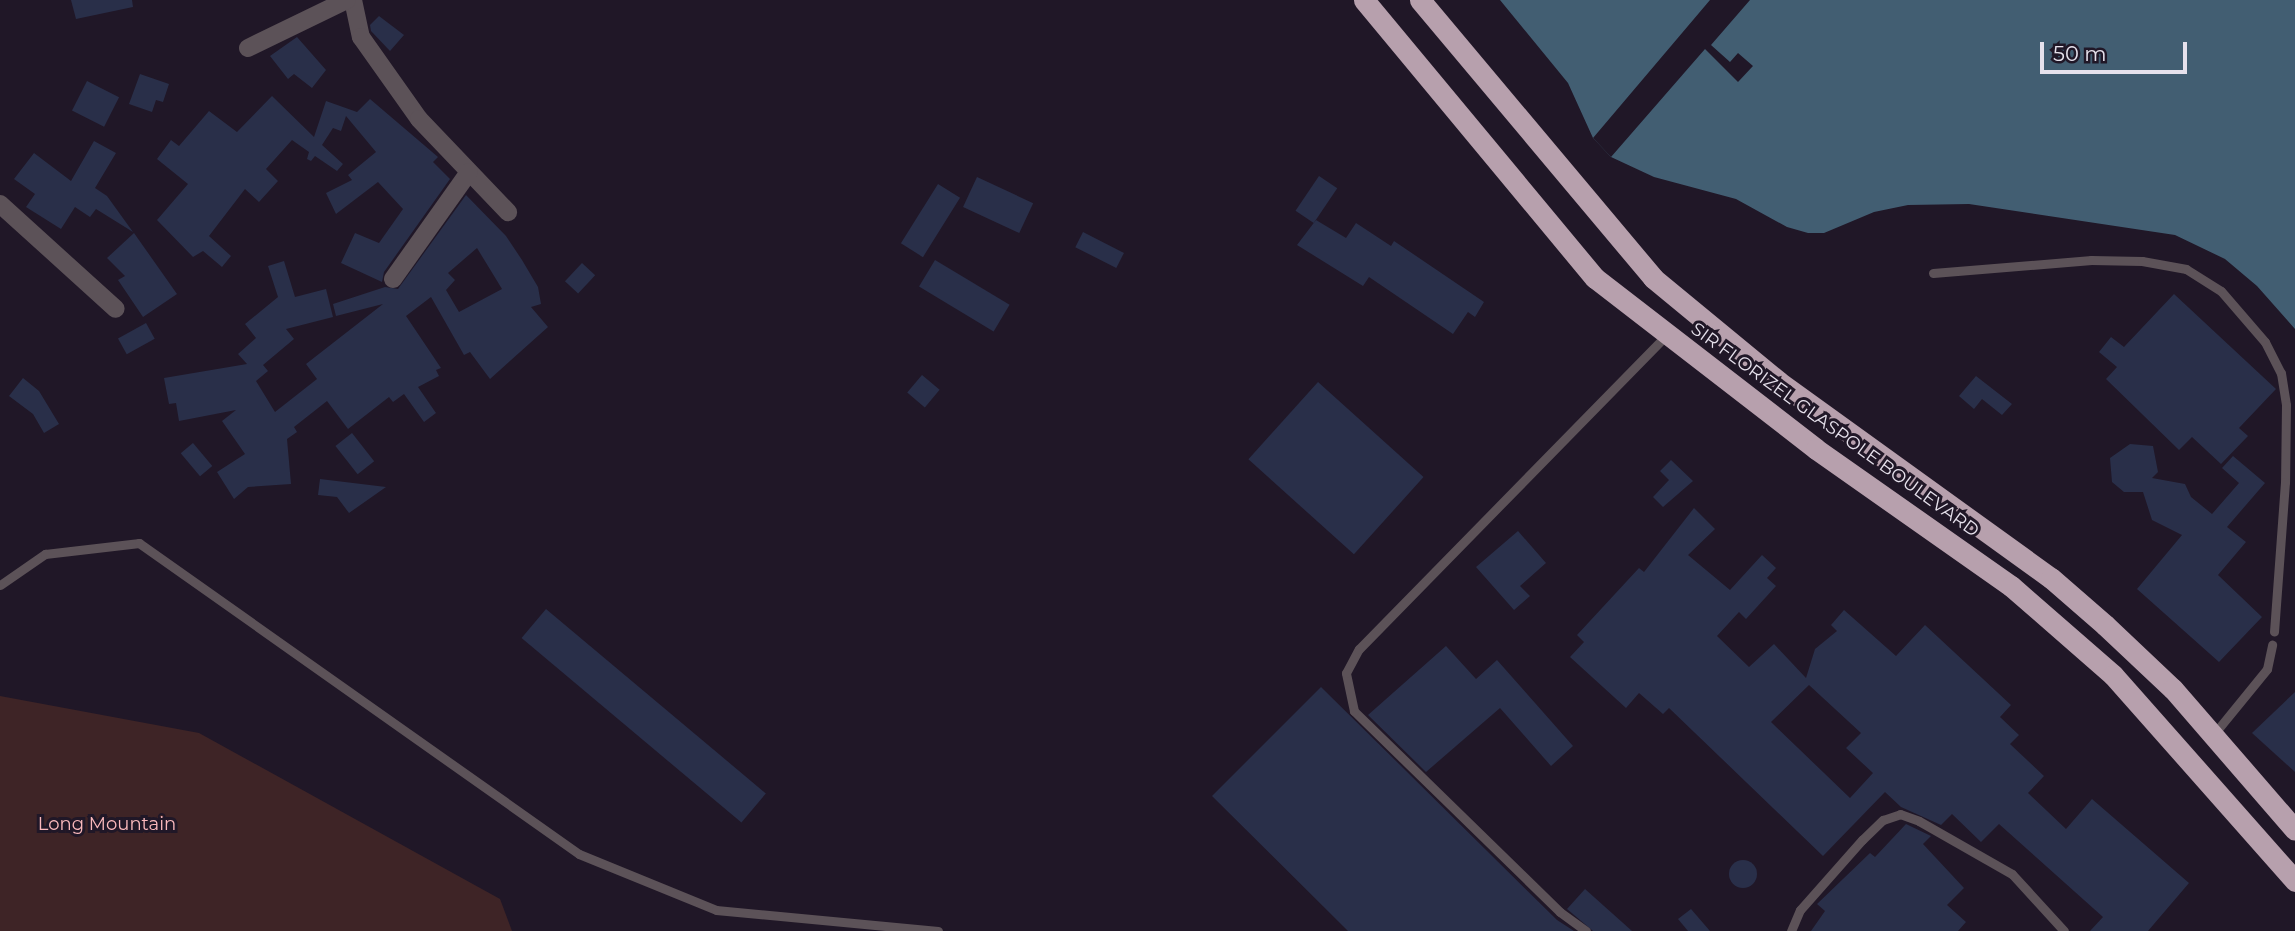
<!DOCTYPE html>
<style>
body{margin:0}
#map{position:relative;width:2295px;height:931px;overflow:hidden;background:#201727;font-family:Montserrat,sans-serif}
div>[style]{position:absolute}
.green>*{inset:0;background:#3e2426}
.water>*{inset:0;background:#425e72}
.pier>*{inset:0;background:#201727}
.building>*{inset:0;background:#292f49;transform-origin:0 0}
.round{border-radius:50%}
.lane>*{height:9px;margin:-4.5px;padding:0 4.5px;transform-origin:4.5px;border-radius:4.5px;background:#5c5258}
.street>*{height:18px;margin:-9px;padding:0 9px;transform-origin:9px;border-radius:9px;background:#5c5258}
.highway>*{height:21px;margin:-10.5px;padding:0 10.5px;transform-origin:10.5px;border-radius:10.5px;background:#b7a0ad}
span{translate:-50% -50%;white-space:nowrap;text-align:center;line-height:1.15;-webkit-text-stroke:6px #201727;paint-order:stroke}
.street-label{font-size:18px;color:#e6e1ec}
.park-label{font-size:18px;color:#fbb9bc}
.scale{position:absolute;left:2040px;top:42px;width:147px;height:32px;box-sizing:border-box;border:4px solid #e6e1ec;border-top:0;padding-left:9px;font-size:21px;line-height:24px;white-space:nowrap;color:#e6e1ec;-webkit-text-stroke:5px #201727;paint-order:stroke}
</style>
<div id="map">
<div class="green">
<i style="clip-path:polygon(0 696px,199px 733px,500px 899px,512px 931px,0 931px)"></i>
</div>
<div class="water">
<i style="clip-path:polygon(1500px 0,2295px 0,2295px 329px,2257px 286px,2225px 259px,2175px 235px,1969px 204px,1908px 205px,1874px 212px,1824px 233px,1808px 233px,1787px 227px,1736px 199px,1654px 177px,1611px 157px,1593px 138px,1568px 83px)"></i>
</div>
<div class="pier">
<i style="clip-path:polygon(1710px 0,1750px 0,1711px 45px,1730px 62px,1738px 53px,1753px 66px,1738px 82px,1705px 49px,1611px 157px,1593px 138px)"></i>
</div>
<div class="building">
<i style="clip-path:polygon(71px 0,132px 0,133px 7px,76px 19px)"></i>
<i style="clip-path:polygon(379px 16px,404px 35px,390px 51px,371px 31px,370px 25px)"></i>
<i style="clip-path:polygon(297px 37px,326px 70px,312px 88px,294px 74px,288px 79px,270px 56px)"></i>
<i style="clip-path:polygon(140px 74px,169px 84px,163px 102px,156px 100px,152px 112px,129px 104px)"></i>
<i style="left:87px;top:81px;width:36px;height:33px;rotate:27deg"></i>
<i style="clip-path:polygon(272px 96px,314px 137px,326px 101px,357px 112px,370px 99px,438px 157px,433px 162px,450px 179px,384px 272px,382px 282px,341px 263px,355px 233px,379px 243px,403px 209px,378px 182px,336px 214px,326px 193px,352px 180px,348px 175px,376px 152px,346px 116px,341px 131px,333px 128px,322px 145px,343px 164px,337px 171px,315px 156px,311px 161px,307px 159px,309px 152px,292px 140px,266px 169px,278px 181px,259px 202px,245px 189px,209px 236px,231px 256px,222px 267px,203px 251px,193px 257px,157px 220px,188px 184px,157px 159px,171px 140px,179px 146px,209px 111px,237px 132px)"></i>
<i style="clip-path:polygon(94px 141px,116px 153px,95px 188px,107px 196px,133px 232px,96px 209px,90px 217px,75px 207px,61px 229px,26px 207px,35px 194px,14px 179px,34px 153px,71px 181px)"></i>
<i style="left:1319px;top:176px;width:22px;height:42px;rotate:34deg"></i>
<i style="left:977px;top:177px;width:62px;height:33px;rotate:25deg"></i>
<i style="left:938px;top:184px;width:26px;height:70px;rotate:32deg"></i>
<i style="clip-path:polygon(evenodd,466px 195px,506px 236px,522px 260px,538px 287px,541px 304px,531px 307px,548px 327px,490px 379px,470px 352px,464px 355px,431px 297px,406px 316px,441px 368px,436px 370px,439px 376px,418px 387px,436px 413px,424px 422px,404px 394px,393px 402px,389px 397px,348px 429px,327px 401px,294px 427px,297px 432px,287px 439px,291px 484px,248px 487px,234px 499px,217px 472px,245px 454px,222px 421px,236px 410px,179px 421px,176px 403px,169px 404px,164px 378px,247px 364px,238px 354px,256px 338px,245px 324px,278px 297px,268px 266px,284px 261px,295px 297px,326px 289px,333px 317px,286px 329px,294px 339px,263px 365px,268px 371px,256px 381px,275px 412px,317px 379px,306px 364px,383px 304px,336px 316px,333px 304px,385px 287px,398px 289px,466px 195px,477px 248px,502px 289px,459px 312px,446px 290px,455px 280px,448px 273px,477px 248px)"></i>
<i style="clip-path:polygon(1316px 220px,1346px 238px,1356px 223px,1391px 246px,1394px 241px,1484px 302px,1475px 317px,1468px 312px,1453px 334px,1369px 277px,1363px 286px,1297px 245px)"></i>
<i style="left:1083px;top:232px;width:46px;height:17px;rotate:27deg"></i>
<i style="clip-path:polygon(134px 233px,177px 294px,143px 317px,118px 280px,125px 276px,107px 258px)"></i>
<i style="left:935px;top:260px;width:87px;height:31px;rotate:31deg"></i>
<i style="left:582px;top:263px;width:18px;height:25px;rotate:43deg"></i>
<i style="clip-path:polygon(2174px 294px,2276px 389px,2239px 428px,2248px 436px,2221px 464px,2192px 437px,2179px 450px,2106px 379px,2117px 367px,2099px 352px,2111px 337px,2124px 347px)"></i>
<i style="left:146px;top:323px;width:18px;height:32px;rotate:61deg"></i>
<i style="left:922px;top:375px;width:23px;height:23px;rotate:40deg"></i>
<i style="clip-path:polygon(1976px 376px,2012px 404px,2002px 415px,1982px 399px,1974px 409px,1959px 396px)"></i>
<i style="clip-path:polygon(23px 378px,39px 391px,59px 424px,44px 433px,33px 414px,9px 396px)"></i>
<i style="left:1318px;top:382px;width:142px;height:104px;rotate:42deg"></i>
<i style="left:352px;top:433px;width:36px;height:21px;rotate:52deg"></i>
<i style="left:193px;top:443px;width:30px;height:16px;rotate:50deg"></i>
<i style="clip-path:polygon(2130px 444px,2153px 446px,2158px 472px,2152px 478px,2185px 484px,2191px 497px,2212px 514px,2239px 483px,2222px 468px,2233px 456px,2265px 483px,2227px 527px,2246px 542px,2218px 575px,2262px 617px,2219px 662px,2137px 589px,2182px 535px,2152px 520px,2143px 492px,2124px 492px,2112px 482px,2110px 458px)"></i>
<i style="clip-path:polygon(1671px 460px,1693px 481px,1663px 507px,1653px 497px,1669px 480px,1660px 471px)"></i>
<i style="clip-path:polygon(320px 479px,386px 487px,349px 513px,337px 497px,318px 495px)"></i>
<i style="clip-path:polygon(evenodd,1694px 508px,1715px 529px,1688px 555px,1730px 590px,1762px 555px,1776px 568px,1767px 578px,1776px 586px,1746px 619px,1739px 612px,1717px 636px,1749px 667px,1774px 644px,1806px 678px,1815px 649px,1837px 631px,1831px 625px,1844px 610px,1896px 656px,1925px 625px,2011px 705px,2000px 717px,2019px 735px,2010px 744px,2044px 776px,2028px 793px,2066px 829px,2092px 799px,2189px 883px,2148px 931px,2090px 931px,2103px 917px,1999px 824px,1981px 842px,1952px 814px,1941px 825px,1901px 807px,1885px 792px,1823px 856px,1669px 708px,1663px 714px,1639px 693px,1626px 708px,1570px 657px,1584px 642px,1577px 635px,1639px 568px,1644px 572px,1694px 508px,1809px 685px,1861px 733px,1846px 748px,1873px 773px,1850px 798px,1771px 722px,1809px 685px)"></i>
<i style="clip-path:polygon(1518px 531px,1546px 563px,1520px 586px,1530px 596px,1514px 610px,1476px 567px)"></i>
<i style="left:546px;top:609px;width:287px;height:38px;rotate:40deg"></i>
<i style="clip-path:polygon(1446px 646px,1476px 679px,1497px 660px,1573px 746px,1551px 766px,1500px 708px,1426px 772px,1368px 715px)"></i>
<i style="clip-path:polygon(1321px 687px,1557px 920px,1574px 931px,1348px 931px,1212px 796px)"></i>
<i style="clip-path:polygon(2295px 692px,2295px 772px,2252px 733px)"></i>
<i style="clip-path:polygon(1906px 824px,1931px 836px,1923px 844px,1964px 888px,1947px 905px,1966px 922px,1958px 931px,1811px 931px,1825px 911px,1817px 904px,1870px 853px,1875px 857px)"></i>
<i class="round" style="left:1729px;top:860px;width:28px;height:28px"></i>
<i style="clip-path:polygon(1585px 889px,1632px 931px,1593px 931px,1567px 909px)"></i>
<i style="clip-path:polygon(1691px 909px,1710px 931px,1688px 931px,1678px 919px)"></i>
</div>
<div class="lane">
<i style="left:1933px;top:273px;width:159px;rotate:-4.7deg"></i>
<i style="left:2091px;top:260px;width:51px;rotate:1.1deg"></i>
<i style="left:2142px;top:261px;width:45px;rotate:10.3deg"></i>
<i style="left:2186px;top:269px;width:41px;rotate:32.2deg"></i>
<i style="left:2221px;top:291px;width:67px;rotate:49.2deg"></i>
<i style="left:2265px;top:342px;width:35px;rotate:63deg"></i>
<i style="left:2281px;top:373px;width:32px;rotate:81deg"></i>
<i style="left:2286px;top:405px;width:77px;rotate:90.7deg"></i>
<i style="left:2285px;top:482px;width:150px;rotate:94.2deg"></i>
<i style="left:0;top:585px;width:55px;rotate:-34.6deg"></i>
<i style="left:45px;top:554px;width:95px;rotate:-6.7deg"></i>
<i style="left:139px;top:543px;width:539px;rotate:35.25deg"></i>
<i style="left:579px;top:854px;width:148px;rotate:22.2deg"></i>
<i style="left:716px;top:910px;width:223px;rotate:5.4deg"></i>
<i style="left:2214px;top:734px;width:84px;rotate:-50.8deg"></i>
<i style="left:2267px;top:669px;width:25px;rotate:-78deg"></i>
<i style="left:1586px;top:931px;width:32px;rotate:-144deg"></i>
<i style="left:1560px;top:912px;width:288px;rotate:-135.7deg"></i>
<i style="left:1354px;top:711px;width:39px;rotate:-102deg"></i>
<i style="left:1346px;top:673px;width:27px;rotate:-62deg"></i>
<i style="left:1359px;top:649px;width:440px;rotate:-45.6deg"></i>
<i style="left:1791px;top:931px;width:23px;rotate:-67deg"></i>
<i style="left:1800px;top:910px;width:94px;rotate:-48.5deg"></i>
<i style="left:1862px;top:840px;width:29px;rotate:-44deg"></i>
<i style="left:1883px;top:820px;width:18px;rotate:-19deg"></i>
<i style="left:1900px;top:814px;width:20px;rotate:20deg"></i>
<i style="left:1919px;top:821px;width:107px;rotate:29.7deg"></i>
<i style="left:2012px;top:874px;width:77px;rotate:47.6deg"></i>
</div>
<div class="street">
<i style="left:353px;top:0;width:38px;rotate:78deg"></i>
<i style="left:361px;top:37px;width:100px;rotate:54.7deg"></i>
<i style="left:419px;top:119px;width:129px;rotate:46.3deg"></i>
<i style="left:248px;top:48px;width:110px;rotate:-25.9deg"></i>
<i style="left:0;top:204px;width:156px;rotate:42.2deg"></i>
<i style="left:393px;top:279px;width:131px;rotate:-54.6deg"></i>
</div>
<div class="highway">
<i style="left:1364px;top:0;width:361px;rotate:50.3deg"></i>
<i style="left:1595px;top:278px;width:279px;rotate:37.7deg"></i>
<i style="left:1816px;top:449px;width:238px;rotate:35.1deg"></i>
<i style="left:2011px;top:586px;width:135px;rotate:41.1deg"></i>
<i style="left:2113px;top:675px;width:275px;rotate:48.5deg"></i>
<i style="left:1420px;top:0;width:363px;rotate:50deg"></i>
<i style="left:1653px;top:278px;width:163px;rotate:39.5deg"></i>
<i style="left:1779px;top:382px;width:335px;rotate:35.8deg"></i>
<i style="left:2051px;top:578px;width:72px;rotate:41deg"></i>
<i style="left:2105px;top:625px;width:93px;rotate:43.3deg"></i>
<i style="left:2173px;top:689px;width:186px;rotate:49.1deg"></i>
</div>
<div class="street-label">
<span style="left:1835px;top:430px;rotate:36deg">SIR FLORIZEL GLASPOLE BOULEVARD</span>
</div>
<div class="park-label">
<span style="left:107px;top:824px">Long Mountain</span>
</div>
<div class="scale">50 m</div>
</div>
